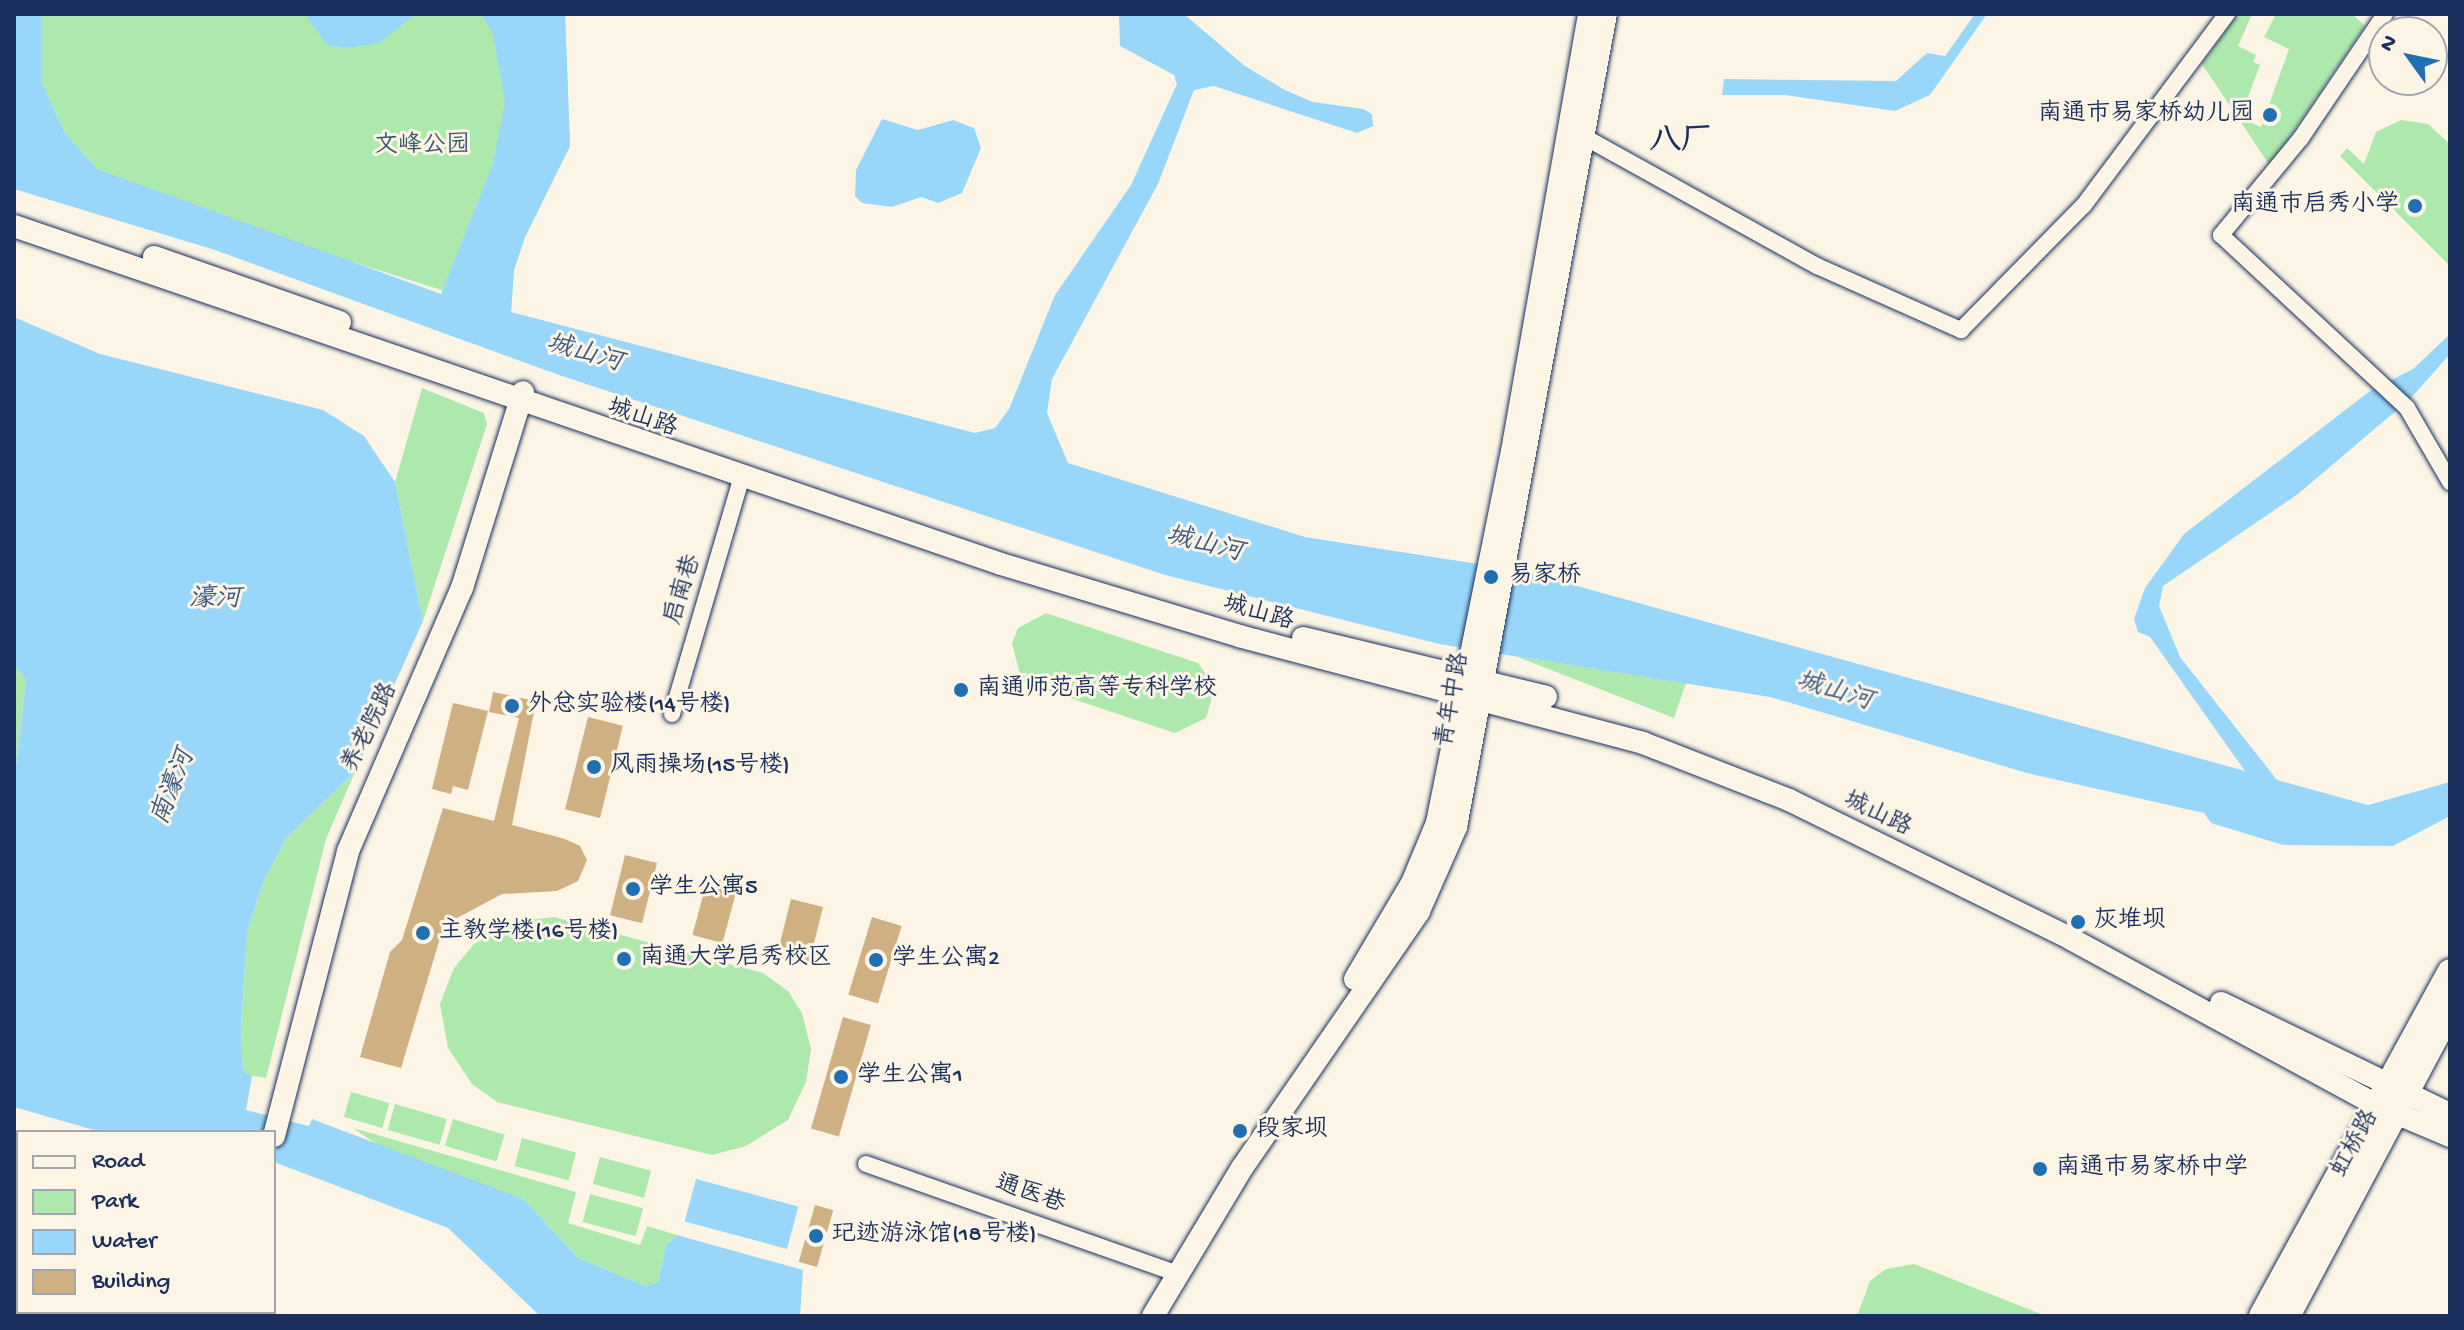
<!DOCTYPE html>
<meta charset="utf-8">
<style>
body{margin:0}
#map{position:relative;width:2464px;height:1330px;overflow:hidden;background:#fcf5e5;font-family:"Gochi Hand","LXGW WenKai TC",sans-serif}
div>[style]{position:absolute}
.green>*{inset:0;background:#ade8ad;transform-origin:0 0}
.water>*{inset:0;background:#99d7fa;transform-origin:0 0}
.building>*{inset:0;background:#ceb082;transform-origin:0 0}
.roads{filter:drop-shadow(0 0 2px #1b2f5e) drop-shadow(0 0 2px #1b2f5e)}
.street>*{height:16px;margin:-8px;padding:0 8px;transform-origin:8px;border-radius:8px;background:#fcf5e5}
.secondary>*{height:22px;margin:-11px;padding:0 11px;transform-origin:11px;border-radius:11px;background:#fcf5e5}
.primary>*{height:26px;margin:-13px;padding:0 13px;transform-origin:13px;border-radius:13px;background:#fcf5e5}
.dots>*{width:22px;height:22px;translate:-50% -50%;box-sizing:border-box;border:4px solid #fcf5e5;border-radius:50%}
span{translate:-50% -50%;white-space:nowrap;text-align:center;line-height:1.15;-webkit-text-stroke:6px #fcf5e5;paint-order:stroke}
.poi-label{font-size:24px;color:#1b2f5e}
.right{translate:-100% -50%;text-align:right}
.left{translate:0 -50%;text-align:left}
.park-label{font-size:24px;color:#38546e}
.street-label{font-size:24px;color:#1b2f5e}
.water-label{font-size:26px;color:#3a5985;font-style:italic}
.district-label{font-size:32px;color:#1b2f5e;font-weight:700}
.frame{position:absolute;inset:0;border:16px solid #1b2f5e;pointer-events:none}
.legend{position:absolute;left:16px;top:1130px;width:260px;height:184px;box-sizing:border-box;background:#fcf5e5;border:2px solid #a2a6af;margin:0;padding:10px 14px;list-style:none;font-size:24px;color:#1b2f5e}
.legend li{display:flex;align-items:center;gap:16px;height:40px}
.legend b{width:40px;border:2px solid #a2a6af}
.north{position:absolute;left:2368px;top:16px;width:80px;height:80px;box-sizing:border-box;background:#fcf5e5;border:2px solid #a2a6af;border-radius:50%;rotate:303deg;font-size:22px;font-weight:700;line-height:32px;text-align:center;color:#1b2f5e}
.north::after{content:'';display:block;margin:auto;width:28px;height:36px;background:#1f6fb2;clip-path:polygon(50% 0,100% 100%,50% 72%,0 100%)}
</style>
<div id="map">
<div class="green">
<i style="clip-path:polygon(41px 14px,565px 14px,570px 146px,525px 237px,514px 270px,511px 312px,280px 239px,97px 169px,65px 133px,41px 81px)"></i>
<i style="clip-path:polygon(2237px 14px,2252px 14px,2238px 46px,2256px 55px,2253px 62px,2260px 65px,2240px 118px,2261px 127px,2289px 49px,2264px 37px,2276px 14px,2352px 14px,2365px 26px,2270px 166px,2202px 64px)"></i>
<i style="clip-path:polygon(2401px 120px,2428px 124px,2450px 144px,2450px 266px,2340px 156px,2347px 148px,2364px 164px,2376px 132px)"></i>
<i style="clip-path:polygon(422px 388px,484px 413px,487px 424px,423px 621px,395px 482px)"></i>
<i style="clip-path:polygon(1046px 613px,1198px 663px,1215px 687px,1206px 718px,1175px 733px,1022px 682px,1012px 643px,1018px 628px)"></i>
<i style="clip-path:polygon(1515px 656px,1686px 683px,1674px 718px)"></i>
<i style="clip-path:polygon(14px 664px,26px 680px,14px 783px)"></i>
<i style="clip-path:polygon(355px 772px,326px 839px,266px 1078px,252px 1076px,243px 1072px,241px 1030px,247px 932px,264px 880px,287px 837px)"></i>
<i style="clip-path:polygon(554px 917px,763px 973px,788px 991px,802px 1013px,811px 1049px,806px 1082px,788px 1120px,746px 1146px,712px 1155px,497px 1102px,472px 1084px,448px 1048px,440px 1004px,454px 968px,474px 944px,513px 922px)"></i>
<i style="left:351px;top:1092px;width:40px;height:26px;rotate:16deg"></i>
<i style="left:395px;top:1104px;width:54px;height:27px;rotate:16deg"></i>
<i style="left:453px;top:1119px;width:54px;height:28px;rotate:17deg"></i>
<i style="clip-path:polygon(353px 1128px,576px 1192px,568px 1223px,640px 1245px,647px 1226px,677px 1235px,666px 1245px,658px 1282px,646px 1286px,578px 1258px,523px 1199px,388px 1152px)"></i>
<i style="left:522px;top:1138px;width:56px;height:29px;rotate:15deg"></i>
<i style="left:600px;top:1157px;width:53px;height:28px;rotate:15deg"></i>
<i style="left:590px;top:1194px;width:55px;height:29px;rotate:15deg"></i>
<i style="clip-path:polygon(1914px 1264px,2046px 1316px,1857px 1316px,1870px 1281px,1886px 1269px)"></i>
</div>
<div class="water">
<i style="clip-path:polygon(14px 14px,41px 14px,41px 81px,65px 133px,97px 169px,441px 294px,493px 164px,505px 102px,493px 34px,481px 14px,565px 14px,570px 146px,525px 237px,514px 270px,511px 312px,975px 433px,995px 428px,1009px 409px,1055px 295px,1131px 185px,1177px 84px,1174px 75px,1120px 46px,1119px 14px,1184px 14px,1245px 66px,1285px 90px,1313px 102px,1363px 109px,1372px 114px,1373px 126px,1357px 133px,1214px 86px,1194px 90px,1158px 184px,1052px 379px,1047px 413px,1068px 463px,1305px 537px,1523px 571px,2245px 771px,2150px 637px,2138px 632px,2134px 619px,2145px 588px,2184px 534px,2370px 391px,2413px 369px,2450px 334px,2450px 354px,2411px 398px,2298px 494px,2163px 586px,2159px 606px,2180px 657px,2277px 780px,2368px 805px,2450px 782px,2450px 816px,2393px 846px,2283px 845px,2211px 823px,2204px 813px,2027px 773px,1770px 697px,1439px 644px,1165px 575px,559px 375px,215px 250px,14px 189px)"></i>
<i style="clip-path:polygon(305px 14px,416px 14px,379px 43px,348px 48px,327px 45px)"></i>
<i style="clip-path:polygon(1975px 14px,1987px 14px,1930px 95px,1895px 111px,1785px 95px,1722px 95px,1724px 79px,1896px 81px,1927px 53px,1945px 56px)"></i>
<i style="clip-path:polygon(882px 119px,918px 130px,953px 120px,974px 128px,981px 148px,962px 193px,938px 203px,921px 197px,892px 207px,862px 203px,855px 196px,856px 170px)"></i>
<i style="clip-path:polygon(14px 317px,100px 354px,323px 410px,364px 436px,395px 482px,423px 621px,355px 772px,287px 837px,264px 880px,247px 932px,241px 1030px,243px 1071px,252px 1076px,246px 1110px,309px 1126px,312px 1119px,523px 1199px,578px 1258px,646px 1286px,658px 1282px,666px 1245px,677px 1235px,803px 1270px,800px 1316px,540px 1316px,448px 1228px,274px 1162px,274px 1132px,101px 1132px,14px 1107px,14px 783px,26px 680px,14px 664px)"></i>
<i style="left:696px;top:1179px;width:106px;height:44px;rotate:15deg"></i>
</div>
<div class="building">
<i style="clip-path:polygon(493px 692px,536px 701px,512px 825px,565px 839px,580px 846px,587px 860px,578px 881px,557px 891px,502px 894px,444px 925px,401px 1068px,360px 1057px,390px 952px,402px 940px,443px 808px,494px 821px,519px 718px,489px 712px)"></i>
<i style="clip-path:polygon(453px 703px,488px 711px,468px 790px,453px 786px,451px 794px,432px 789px)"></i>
<i style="left:588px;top:717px;width:36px;height:95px;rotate:14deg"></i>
<i style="left:625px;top:855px;width:33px;height:62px;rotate:14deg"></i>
<i style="left:708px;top:877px;width:31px;height:60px;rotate:15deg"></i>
<i style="left:791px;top:899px;width:33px;height:59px;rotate:14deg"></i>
<i style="left:872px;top:917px;width:31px;height:81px;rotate:17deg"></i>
<i style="left:843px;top:1017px;width:29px;height:116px;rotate:16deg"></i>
<i style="left:815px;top:1205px;width:19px;height:59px;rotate:16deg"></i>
</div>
<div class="roads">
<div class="street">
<i style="left:2385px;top:14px;width:150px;rotate:124.1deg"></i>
<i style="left:2301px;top:138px;width:126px;rotate:129.5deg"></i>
<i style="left:2221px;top:235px;width:254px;rotate:42.9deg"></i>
<i style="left:2407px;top:408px;width:86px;rotate:59.8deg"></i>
<i style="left:1577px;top:133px;width:274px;rotate:29deg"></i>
<i style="left:1817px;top:266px;width:158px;rotate:24deg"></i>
<i style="left:1961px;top:330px;width:175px;rotate:-45.5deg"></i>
<i style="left:2084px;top:205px;width:239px;rotate:-53.2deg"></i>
<i style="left:672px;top:714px;width:244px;rotate:-73.6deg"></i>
<i style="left:866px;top:1164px;width:331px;rotate:19.4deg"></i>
</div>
<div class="secondary">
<i style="left:14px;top:226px;width:1043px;rotate:18.9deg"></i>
<i style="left:1001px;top:564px;width:249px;rotate:16.8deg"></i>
<i style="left:1239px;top:636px;width:418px;rotate:14.8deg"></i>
<i style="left:1643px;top:743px;width:157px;rotate:21.3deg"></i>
<i style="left:1789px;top:800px;width:314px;rotate:26.2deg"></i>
<i style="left:2071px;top:939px;width:348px;rotate:28.5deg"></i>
<i style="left:2377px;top:1105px;width:79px;rotate:23deg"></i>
<i style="left:154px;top:257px;width:197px;rotate:19.3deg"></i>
<i style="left:1303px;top:638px;width:250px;rotate:13.6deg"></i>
<i style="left:1355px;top:979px;width:112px;rotate:-59.3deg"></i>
<i style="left:1412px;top:883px;width:65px;rotate:-67.4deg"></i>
<i style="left:1437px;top:823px;width:391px;rotate:-78.6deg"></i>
<i style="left:1514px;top:440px;width:433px;rotate:-80deg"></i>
<i style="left:2221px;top:1003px;width:254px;rotate:25.9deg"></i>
<i style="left:274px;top:1136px;width:294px;rotate:-75.4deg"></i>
<i style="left:348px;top:851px;width:287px;rotate:-66.6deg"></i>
<i style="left:462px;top:588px;width:205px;rotate:-72.7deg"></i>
<i style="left:224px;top:1316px;width:4px;rotate:-76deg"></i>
<i style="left:1153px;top:1316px;width:173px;rotate:-59deg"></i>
<i style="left:1242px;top:1168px;width:312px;rotate:-55.4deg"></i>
<i style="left:1419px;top:911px;width:92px;rotate:-66.2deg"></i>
<i style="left:1456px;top:827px;width:827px;rotate:-79.55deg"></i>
</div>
<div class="primary">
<i style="left:2262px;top:1316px;width:392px;rotate:-61.3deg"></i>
<i style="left:2287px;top:1316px;width:347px;rotate:-62deg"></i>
</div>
</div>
<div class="dots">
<i style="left:2270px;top:115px;background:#1f6fb2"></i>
<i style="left:2415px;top:206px;background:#1f6fb2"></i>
<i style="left:1491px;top:577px;background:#1f6fb2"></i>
<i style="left:961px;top:690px;background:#1f6fb2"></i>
<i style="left:512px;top:706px;background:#1f6fb2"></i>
<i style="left:594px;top:767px;background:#1f6fb2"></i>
<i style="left:633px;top:889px;background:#1f6fb2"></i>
<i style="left:2078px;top:922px;background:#1f6fb2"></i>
<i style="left:423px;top:933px;background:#1f6fb2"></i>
<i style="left:624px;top:959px;background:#1f6fb2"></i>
<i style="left:876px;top:960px;background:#1f6fb2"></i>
<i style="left:841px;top:1077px;background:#1f6fb2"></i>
<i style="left:1240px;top:1131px;background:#1f6fb2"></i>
<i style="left:2040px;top:1169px;background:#1f6fb2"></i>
<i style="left:816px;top:1236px;background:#1f6fb2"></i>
</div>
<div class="poi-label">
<span class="right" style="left:2254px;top:115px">南通市易家桥幼儿园</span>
<span class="right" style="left:2399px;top:206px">南通市启秀小学</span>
<span class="left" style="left:1509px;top:577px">易家桥</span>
<span class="left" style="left:977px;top:690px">南通师范高等专科学校</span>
<span class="left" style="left:528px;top:706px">外总实验楼(14号楼)</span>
<span class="left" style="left:610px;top:767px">风雨操场(15号楼)</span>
<span class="left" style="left:649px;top:889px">学生公寓5</span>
<span class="left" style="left:2094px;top:922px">灰堆坝</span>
<span class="left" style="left:439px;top:933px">主教学楼(16号楼)</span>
<span class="left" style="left:640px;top:959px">南通大学启秀校区</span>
<span class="left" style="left:892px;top:960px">学生公寓2</span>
<span class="left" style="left:857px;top:1077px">学生公寓1</span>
<span class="left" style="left:1256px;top:1131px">段家坝</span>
<span class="left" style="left:2056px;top:1169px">南通市易家桥中学</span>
<span class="left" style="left:832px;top:1236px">玘迹游泳馆(18号楼)</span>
</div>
<div class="park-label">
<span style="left:422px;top:147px">文峰公园</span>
</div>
<div class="street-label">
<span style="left:642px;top:419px;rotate:19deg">城山路</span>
<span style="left:684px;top:590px;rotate:-73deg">启南巷</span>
<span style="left:1258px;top:614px;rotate:16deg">城山路</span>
<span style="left:1454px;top:700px;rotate:-80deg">青年中路</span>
<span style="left:371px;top:728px;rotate:-64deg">养老院路</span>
<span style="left:1877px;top:815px;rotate:26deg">城山路</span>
<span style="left:2356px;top:1144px;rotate:-61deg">虹桥路</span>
<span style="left:1030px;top:1195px;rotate:19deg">通医巷</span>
</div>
<div class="water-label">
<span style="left:584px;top:355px;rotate:16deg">城山河</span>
<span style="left:1204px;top:546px;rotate:14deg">城山河</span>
<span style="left:215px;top:601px">濠河</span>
<span style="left:1834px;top:693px;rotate:17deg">城山河</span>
<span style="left:175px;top:788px;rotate:-69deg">南濠河</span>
</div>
<div class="district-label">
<span style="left:1681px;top:143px">八厂</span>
</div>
<div class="frame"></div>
<ul class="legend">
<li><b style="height:10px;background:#fcf5e5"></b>Road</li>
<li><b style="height:22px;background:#ade8ad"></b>Park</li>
<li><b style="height:22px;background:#99d7fa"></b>Water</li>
<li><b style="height:22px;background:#ceb082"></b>Building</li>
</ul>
<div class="north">N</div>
</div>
